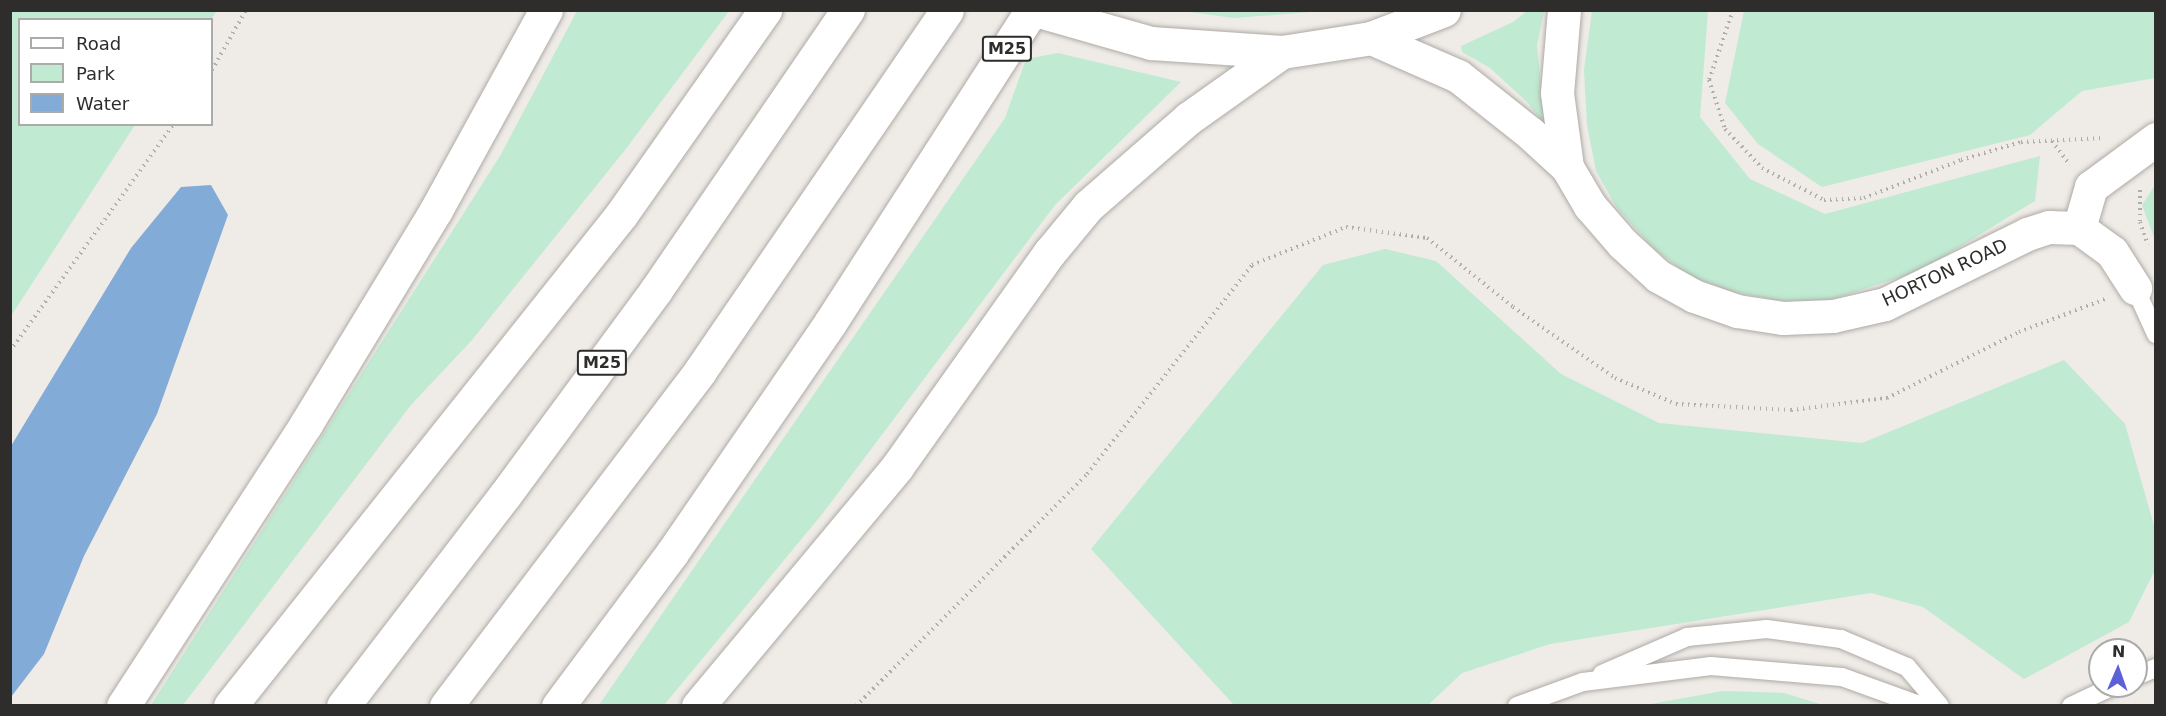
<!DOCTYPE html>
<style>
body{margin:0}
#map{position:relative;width:2166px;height:716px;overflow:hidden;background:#efebe6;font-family:"DejaVu Sans",sans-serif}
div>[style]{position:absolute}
.green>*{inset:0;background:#c0ead2}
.water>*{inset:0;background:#83abd8}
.path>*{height:4px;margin-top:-2px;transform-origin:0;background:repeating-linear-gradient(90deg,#b1aeaa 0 1.5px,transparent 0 6px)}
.roads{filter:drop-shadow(0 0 2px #aeaaa6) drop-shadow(0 0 2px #aeaaa6)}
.service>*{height:18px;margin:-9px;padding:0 9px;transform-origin:9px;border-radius:9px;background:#fff}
.minor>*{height:33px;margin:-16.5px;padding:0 16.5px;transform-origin:16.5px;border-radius:16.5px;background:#fff}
.tertiary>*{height:33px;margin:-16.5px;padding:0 16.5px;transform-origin:16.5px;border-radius:16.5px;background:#fff}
.trunk>*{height:33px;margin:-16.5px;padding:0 16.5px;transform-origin:16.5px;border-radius:16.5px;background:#fff}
.motorway>*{height:33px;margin:-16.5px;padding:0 16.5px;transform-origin:16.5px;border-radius:16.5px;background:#fff}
span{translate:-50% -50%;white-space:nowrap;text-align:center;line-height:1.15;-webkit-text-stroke:4.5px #fff;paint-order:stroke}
.shield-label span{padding:2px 4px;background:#fff;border:2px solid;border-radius:4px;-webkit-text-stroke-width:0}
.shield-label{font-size:16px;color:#2e2d2b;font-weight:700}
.street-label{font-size:18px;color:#2e2d2b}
.frame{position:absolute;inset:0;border:12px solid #2e2d2b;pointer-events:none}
.legend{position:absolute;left:18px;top:18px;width:195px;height:108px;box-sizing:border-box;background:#fff;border:2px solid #ababaa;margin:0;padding:8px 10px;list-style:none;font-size:18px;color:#2e2d2b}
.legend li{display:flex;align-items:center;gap:12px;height:30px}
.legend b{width:30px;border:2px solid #ababaa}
.north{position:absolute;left:2088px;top:638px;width:60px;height:60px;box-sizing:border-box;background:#fff;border:2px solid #ababaa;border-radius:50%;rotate:2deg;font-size:16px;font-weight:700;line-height:24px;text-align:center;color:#2e2d2b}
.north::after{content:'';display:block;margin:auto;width:21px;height:27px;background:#5c61d8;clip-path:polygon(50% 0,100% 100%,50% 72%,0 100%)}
</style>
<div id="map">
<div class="green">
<i style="clip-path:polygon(11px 10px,217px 11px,210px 20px,20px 20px,20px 124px,135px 125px,11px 316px)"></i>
<i style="clip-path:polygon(577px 11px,729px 11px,625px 150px,472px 340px,411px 405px,183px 705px,151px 705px,500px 156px)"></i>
<i style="clip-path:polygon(1183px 11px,1323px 11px,1234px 18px)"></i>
<i style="clip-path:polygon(1527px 11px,1544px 12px,1537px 45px,1545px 125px,1527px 102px,1490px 68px,1462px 52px,1461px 46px,1513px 22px)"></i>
<i style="clip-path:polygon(1592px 11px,1708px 11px,1700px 117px,1750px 179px,1825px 214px,2040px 156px,2035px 201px,1920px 271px,1830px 300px,1783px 301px,1733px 292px,1692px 277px,1655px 250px,1617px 208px,1596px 171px,1587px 125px,1584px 70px)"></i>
<i style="clip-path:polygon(1744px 11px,2155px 11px,2155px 78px,2082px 91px,2030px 135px,1822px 187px,1758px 144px,1725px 103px)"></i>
<i style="clip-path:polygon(1058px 53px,1181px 82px,1055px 205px,823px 513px,664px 705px,599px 705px,1005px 118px,1026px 59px)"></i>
<i style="clip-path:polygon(2155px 185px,2155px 240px,2142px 205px)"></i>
<i style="clip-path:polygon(1385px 249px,1436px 261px,1561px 374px,1659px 423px,1862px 443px,2064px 360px,2125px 424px,2155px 529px,2155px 570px,2129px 622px,2024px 679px,1923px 607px,1871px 593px,1550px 644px,1462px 673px,1428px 705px,1234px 705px,1091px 549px,1323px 265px)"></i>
<i style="clip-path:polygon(1723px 691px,1784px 693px,1823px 705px,1645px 705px)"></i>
</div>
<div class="water">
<i style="clip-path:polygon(211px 185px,228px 215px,157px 414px,84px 556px,44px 654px,11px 697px,11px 446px,131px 248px,181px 187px)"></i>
</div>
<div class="path">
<i style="left:1733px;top:10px;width:74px;rotate:108.9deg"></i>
<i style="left:1709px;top:80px;width:52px;rotate:71.9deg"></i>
<i style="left:1725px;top:129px;width:54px;rotate:46.5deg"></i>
<i style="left:1762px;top:168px;width:70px;rotate:27.3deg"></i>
<i style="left:1824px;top:200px;width:40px;rotate:-2.9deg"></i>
<i style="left:1864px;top:198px;width:104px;rotate:-21.4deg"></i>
<i style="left:1961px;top:160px;width:63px;rotate:-16.7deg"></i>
<i style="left:2021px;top:142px;width:81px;rotate:-2.8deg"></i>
<i style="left:212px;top:70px;width:69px;rotate:-60.5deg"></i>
<i style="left:2052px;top:141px;width:30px;rotate:53deg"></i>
<i style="left:2140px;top:190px;width:32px;rotate:90deg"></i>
<i style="left:2140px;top:222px;width:24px;rotate:71deg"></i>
<i style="left:10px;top:351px;width:280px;rotate:-54.2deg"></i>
<i style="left:856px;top:706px;width:327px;rotate:-45.1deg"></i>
<i style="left:1087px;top:474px;width:266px;rotate:-51.7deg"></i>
<i style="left:1252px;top:265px;width:101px;rotate:-22deg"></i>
<i style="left:1346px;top:227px;width:82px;rotate:7.7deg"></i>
<i style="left:1427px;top:238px;width:110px;rotate:38.7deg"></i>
<i style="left:1513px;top:307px;width:124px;rotate:34.8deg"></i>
<i style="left:1615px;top:378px;width:66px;rotate:23.1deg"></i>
<i style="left:1676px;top:404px;width:115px;rotate:3deg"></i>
<i style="left:1791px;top:410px;width:97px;rotate:-7.1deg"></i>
<i style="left:1887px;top:398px;width:148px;rotate:-26.6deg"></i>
<i style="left:2019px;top:332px;width:92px;rotate:-21deg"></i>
</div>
<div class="roads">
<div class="service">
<i style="left:2135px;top:288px;width:51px;rotate:65.5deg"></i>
<i style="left:1602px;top:674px;width:93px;rotate:-23.5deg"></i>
<i style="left:1687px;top:637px;width:80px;rotate:-5.7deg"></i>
<i style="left:1767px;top:629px;width:75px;rotate:7.7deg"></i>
<i style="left:1841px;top:639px;width:72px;rotate:23deg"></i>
<i style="left:1907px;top:667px;width:51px;rotate:49.8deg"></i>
<i style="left:2136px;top:676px;width:22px;rotate:-22deg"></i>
<i style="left:1517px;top:706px;width:70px;rotate:-20deg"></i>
<i style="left:1583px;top:682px;width:129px;rotate:-7.1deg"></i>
<i style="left:1711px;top:666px;width:131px;rotate:4.8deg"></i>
<i style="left:1842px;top:677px;width:85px;rotate:19.9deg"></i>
<i style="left:2071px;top:706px;width:47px;rotate:-25.5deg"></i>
</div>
<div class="minor">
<i style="left:2079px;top:228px;width:41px;rotate:36deg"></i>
<i style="left:2112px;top:252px;width:43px;rotate:57.4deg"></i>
</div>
<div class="tertiary">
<i style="left:1564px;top:10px;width:83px;rotate:94.8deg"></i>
<i style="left:1557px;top:93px;width:75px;rotate:82.3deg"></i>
<i style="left:1371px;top:38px;width:95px;rotate:23.6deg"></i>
<i style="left:1458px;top:76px;width:92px;rotate:38.4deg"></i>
<i style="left:1530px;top:133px;width:50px;rotate:42.6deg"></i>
<i style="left:1567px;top:167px;width:45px;rotate:59.5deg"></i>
<i style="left:1590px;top:206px;width:49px;rotate:49.1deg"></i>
<i style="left:1622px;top:243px;width:49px;rotate:42.5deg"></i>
<i style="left:1658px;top:276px;width:41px;rotate:29.1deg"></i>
<i style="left:1694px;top:296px;width:46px;rotate:19.2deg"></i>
<i style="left:1737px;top:311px;width:47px;rotate:8.7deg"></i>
<i style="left:1783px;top:318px;width:50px;rotate:-2.3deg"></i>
<i style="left:1833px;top:316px;width:53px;rotate:-13deg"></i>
<i style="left:1885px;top:304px;width:158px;rotate:-26.2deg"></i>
<i style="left:2027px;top:234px;width:23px;rotate:-18deg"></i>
<i style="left:2049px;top:227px;width:30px;rotate:2deg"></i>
<i style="left:2079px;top:228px;width:43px;rotate:-73.7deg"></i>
<i style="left:2091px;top:187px;width:81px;rotate:-36.4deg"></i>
</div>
<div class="trunk">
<i style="left:1035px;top:10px;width:121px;rotate:15.9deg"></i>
<i style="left:1151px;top:43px;width:131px;rotate:3.9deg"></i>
<i style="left:1282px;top:52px;width:90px;rotate:-8.9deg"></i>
<i style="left:1371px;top:38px;width:78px;rotate:-21deg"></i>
</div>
<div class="motorway">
<i style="left:123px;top:706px;width:336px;rotate:-57deg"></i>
<i style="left:306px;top:424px;width:250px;rotate:-58.7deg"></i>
<i style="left:436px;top:210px;width:228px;rotate:-61.2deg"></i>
<i style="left:230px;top:706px;width:628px;rotate:-51.47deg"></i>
<i style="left:621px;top:215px;width:251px;rotate:-54.9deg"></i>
<i style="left:343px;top:706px;width:266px;rotate:-52.5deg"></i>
<i style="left:505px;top:495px;width:255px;rotate:-53.6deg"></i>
<i style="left:656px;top:290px;width:340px;rotate:-55.6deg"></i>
<i style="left:446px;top:706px;width:420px;rotate:-52.8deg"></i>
<i style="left:700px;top:371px;width:437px;rotate:-55.6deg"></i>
<i style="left:558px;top:706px;width:191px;rotate:-53.3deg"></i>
<i style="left:672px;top:553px;width:279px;rotate:-55.5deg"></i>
<i style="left:830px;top:323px;width:373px;rotate:-57.2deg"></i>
<i style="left:698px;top:706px;width:311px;rotate:-50.2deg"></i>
<i style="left:897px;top:467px;width:264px;rotate:-54.6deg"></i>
<i style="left:1050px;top:252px;width:60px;rotate:-50.4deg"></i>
<i style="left:1088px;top:206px;width:134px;rotate:-41.1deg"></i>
<i style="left:1189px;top:118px;width:114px;rotate:-35.4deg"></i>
</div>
</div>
<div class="shield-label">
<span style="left:1007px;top:49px">M25</span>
<span style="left:602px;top:363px">M25</span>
</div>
<div class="street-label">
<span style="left:1945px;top:273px;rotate:-25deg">HORTON ROAD</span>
</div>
<div class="frame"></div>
<ul class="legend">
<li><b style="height:8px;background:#fff"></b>Road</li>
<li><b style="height:16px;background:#c0ead2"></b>Park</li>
<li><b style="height:16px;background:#83abd8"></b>Water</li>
</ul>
<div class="north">N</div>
</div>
